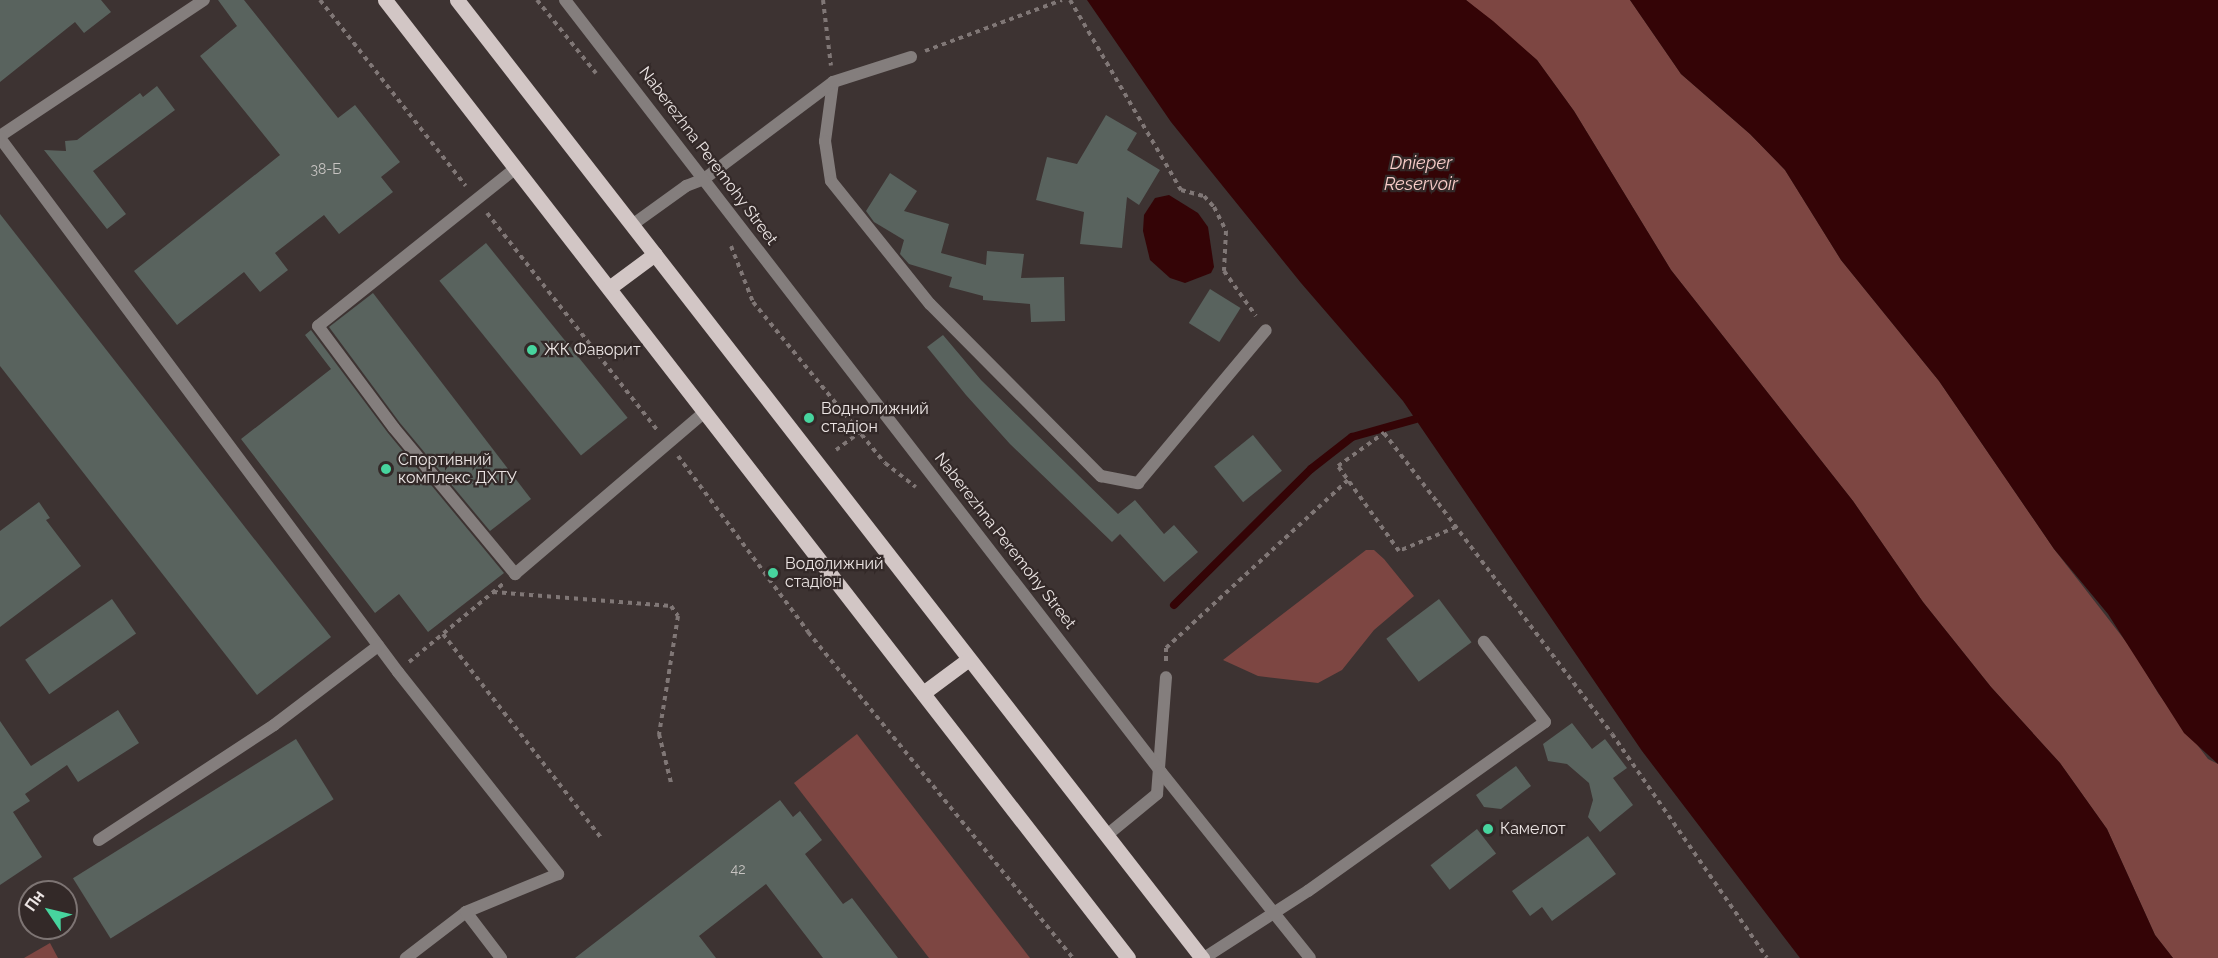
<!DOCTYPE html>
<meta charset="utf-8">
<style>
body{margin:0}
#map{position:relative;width:2218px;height:958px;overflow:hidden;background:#3d3332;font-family:Raleway,sans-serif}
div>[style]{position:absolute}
.green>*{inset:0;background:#7d4642}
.water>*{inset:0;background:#340406}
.stream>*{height:8px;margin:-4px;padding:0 4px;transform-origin:4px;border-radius:4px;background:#340406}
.building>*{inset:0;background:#59635e;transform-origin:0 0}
.path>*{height:4px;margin-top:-2px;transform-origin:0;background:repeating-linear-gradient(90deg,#807776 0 4.5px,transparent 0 9px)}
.lane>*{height:12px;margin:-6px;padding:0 6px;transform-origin:6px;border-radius:6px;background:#847e7d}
.street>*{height:12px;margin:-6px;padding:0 6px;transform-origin:6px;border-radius:6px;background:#847e7d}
.primary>*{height:15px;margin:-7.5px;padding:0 7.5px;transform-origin:7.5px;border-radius:7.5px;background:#d2c6c5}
.dots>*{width:16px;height:16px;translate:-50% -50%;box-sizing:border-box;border:3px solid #332928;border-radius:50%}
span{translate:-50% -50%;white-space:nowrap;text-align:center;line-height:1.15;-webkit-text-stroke:4.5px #332928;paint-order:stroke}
.number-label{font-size:14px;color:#c7c4c2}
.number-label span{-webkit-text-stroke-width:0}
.street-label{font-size:16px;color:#ece5e4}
.poi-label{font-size:16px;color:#ece5e4}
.left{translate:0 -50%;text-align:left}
.water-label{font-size:18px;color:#f8ccc8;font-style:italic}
.north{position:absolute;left:18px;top:880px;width:60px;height:60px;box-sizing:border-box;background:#332928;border:2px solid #7d7473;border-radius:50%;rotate:305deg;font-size:16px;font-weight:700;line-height:24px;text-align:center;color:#ece5e4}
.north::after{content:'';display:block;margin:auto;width:21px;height:27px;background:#47d49e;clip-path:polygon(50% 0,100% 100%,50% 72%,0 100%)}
</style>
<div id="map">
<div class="green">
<i style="clip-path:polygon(1466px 0,1630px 0,1681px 74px,1750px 134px,1785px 170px,1841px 260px,1939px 381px,2054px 549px,2134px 652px,2158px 693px,2208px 759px,2218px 764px,2218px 958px,2173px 958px,2155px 935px,2107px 829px,2060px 763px,1991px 687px,1923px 602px,1853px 501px,1671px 270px,1574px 111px,1537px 60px)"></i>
<i style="clip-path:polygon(1366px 550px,1374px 550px,1384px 559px,1414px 596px,1374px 630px,1342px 670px,1318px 683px,1258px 676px,1223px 660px)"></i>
<i style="clip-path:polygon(857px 734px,1030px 958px,929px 958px,794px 783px)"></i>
<i style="clip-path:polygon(50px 943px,58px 958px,24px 958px)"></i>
</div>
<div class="water">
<i style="clip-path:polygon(1087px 0,1466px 0,1493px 21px,1537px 60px,1574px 111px,1671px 270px,1853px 501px,1923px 602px,1991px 687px,2060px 763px,2107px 829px,2155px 935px,2173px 958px,1800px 958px,1642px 751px,1403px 401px,1301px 283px,1171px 122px)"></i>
<i style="clip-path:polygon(1630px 0,2218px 0,2218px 764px,2184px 733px,2108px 614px,2054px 549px,1939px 381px,1841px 260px,1785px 170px,1750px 134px,1681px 74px)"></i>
<i style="clip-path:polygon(1169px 195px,1198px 213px,1208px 227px,1214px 267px,1211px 273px,1185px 283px,1170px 278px,1150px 260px,1143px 231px,1144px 215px,1155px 198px)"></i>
</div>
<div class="stream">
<i style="left:1174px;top:605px;width:193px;rotate:-44.8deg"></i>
<i style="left:1311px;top:469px;width:52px;rotate:-38deg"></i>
<i style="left:1352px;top:437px;width:66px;rotate:-15.7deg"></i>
</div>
<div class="building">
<i style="clip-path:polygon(0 0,101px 0,111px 12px,84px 33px,75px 22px,0 82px)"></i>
<i style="clip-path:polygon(218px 0,244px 0,338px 118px,355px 105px,400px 162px,381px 177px,393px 192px,339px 234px,324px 215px,275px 253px,288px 270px,260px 292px,244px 272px,177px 325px,134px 271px,280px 155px,200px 56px,237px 26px)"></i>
<i style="clip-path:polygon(157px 86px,175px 110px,93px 171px,126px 214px,107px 229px,44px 150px,66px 151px,65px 141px,77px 140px,140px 93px,143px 97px)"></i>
<i style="clip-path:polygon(1106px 115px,1137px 133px,1127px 150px,1160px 170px,1139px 205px,1127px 197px,1122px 248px,1080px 244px,1084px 212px,1036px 200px,1047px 157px,1077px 164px)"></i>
<i style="clip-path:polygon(890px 173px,917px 191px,904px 211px,949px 224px,941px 253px,986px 265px,987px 251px,1024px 254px,1021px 278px,1064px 277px,1065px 321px,1031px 322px,1030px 304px,983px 300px,983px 296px,949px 287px,952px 277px,909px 264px,900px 254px,904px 240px,874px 222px,866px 211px)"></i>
<i style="clip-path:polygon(0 214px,331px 637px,257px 695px,0 366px)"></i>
<i style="left:486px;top:243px;width:225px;height:60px;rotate:51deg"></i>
<i style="left:1210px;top:289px;width:36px;height:40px;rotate:32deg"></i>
<i style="clip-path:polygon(373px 293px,531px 499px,490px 531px,400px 423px,329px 327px)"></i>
<i style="clip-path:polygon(311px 330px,388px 433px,504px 573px,428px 632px,399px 594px,375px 613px,241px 439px,331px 369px,305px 335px)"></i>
<i style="clip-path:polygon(943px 335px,981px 380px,1118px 514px,1135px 500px,1164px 534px,1174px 525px,1198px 552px,1164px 582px,1120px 534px,1112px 542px,1010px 444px,966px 395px,927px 347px)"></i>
<i style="left:1253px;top:435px;width:46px;height:50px;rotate:51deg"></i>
<i style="clip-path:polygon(39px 502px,50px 518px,46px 520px,81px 566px,0 627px,0 531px)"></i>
<i style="left:112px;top:599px;width:42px;height:106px;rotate:55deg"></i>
<i style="left:1439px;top:599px;width:54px;height:66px;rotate:53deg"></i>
<i style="clip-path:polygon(118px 710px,139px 743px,78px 782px,67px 765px,25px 794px,30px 801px,13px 812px,42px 857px,0 885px,0 721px,31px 766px)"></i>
<i style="clip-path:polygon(1572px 723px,1592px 749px,1605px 739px,1627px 768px,1613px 778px,1633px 805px,1600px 832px,1588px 817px,1593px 800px,1589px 783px,1567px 764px,1548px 761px,1543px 744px)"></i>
<i style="left:296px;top:739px;width:71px;height:263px;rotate:58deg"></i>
<i style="clip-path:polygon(1516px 766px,1531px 786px,1501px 809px,1484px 807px,1476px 795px)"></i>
<i style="clip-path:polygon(780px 800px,793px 817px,800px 811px,822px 840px,805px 854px,843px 904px,852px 898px,898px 958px,823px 958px,766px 884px,699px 936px,716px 958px,575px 958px)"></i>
<i style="left:1477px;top:829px;width:31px;height:59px;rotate:52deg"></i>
<i style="clip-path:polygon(1588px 836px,1616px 874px,1552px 921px,1542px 907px,1530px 916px,1512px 891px)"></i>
</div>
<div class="path">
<i style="left:320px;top:0;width:236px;rotate:51.9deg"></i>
<i style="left:537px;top:0;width:94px;rotate:51.1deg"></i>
<i style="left:823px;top:0;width:66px;rotate:83.1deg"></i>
<i style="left:1070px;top:0;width:220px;rotate:59.7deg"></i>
<i style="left:1181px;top:190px;width:24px;rotate:15deg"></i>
<i style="left:1204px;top:196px;width:15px;rotate:48deg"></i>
<i style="left:1214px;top:207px;width:27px;rotate:63deg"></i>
<i style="left:1226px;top:231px;width:40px;rotate:92.9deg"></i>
<i style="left:1224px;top:271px;width:55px;rotate:54.6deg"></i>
<i style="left:925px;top:51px;width:146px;rotate:-20.4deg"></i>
<i style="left:487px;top:213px;width:277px;rotate:51.9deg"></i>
<i style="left:731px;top:246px;width:60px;rotate:68.6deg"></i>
<i style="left:753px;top:302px;width:208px;rotate:50.7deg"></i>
<i style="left:885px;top:463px;width:39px;rotate:38deg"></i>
<i style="left:836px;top:450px;width:44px;rotate:-36.6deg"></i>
<i style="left:678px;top:456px;width:219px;rotate:53.5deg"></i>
<i style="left:808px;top:632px;width:420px;rotate:50.9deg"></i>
<i style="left:1456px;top:527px;width:62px;rotate:157.2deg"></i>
<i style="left:1399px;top:551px;width:105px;rotate:-125.7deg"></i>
<i style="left:1338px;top:466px;width:57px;rotate:-35.7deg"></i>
<i style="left:1384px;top:433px;width:88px;rotate:52.4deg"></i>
<i style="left:1438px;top:503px;width:289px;rotate:53deg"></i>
<i style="left:1612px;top:734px;width:272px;rotate:55.3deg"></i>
<i style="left:493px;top:592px;width:179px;rotate:4.5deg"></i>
<i style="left:671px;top:606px;width:12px;rotate:55deg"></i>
<i style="left:678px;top:616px;width:120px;rotate:99.1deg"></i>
<i style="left:659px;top:734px;width:50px;rotate:76.2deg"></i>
<i style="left:443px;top:634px;width:259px;rotate:52.2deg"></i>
<i style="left:1166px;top:661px;width:13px;rotate:-90deg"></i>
<i style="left:1166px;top:648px;width:248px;rotate:-42.7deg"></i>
<i style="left:409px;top:662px;width:122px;rotate:-39.7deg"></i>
</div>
<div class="lane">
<i style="left:833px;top:82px;width:60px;rotate:97.7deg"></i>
<i style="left:825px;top:141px;width:40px;rotate:81.5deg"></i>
<i style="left:831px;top:181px;width:158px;rotate:51.2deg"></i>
<i style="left:930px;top:304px;width:243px;rotate:45.2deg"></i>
<i style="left:1101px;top:476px;width:38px;rotate:11deg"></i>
<i style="left:1138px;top:483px;width:199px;rotate:-50.1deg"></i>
<i style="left:0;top:136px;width:245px;rotate:-33.7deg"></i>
<i style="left:0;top:138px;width:666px;rotate:53.3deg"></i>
<i style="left:398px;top:672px;width:258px;rotate:51.6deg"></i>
<i style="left:558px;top:874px;width:100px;rotate:157.6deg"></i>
<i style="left:466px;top:912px;width:76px;rotate:142.5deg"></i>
<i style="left:516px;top:168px;width:253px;rotate:141.4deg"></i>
<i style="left:318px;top:326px;width:127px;rotate:53.3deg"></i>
<i style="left:394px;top:428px;width:190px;rotate:50.3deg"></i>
<i style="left:515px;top:574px;width:250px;rotate:-40.5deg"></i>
<i style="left:632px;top:225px;width:67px;rotate:-35.8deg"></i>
<i style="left:686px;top:186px;width:19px;rotate:-21deg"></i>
<i style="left:704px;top:179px;width:161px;rotate:-36.9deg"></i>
<i style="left:833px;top:82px;width:82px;rotate:-17.8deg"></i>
<i style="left:1107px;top:835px;width:65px;rotate:-39.4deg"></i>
<i style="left:1157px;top:794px;width:117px;rotate:-85.6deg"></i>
<i style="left:99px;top:840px;width:209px;rotate:-33.3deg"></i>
<i style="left:274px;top:725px;width:131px;rotate:-37.2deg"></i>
<i style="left:466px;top:912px;width:58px;rotate:52.7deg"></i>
<i style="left:1204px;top:958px;width:124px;rotate:-32.8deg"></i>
<i style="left:1308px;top:891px;width:291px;rotate:-35.5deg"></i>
<i style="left:1545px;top:722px;width:101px;rotate:-127.3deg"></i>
</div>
<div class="street">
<i style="left:565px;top:0;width:975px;rotate:52.33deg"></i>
<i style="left:1161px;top:772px;width:238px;rotate:51.3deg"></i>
</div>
<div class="primary">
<i style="left:385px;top:0;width:1212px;rotate:52.2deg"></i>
<i style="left:457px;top:0;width:1214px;rotate:52.13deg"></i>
<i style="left:609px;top:288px;width:57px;rotate:-36.5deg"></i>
<i style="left:923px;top:693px;width:57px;rotate:-36.5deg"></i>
</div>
<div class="dots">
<i style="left:532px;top:350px;background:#47d49e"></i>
<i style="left:809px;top:418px;background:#47d49e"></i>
<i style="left:386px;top:469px;background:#47d49e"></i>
<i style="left:773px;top:573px;background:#47d49e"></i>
<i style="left:1488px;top:829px;background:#47d49e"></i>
</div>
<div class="number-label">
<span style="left:326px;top:169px">38-Б</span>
<span style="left:738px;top:869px">42</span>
</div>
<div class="street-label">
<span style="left:708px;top:156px;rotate:53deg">Naberezhna Peremohy Street</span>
<span style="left:1005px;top:541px;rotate:52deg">Naberezhna Peremohy Street</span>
</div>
<div class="poi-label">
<span class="left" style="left:544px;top:350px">ЖК Фаворит</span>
<span class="left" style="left:821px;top:418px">Воднолижний<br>стадіон</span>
<span class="left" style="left:398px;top:469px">Спортивний<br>комплекс ДХТУ</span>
<span class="left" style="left:785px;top:573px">Водолижний<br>стадіон</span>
<span class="left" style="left:1500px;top:829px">Камелот</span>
</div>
<div class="water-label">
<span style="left:1421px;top:174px">Dnieper<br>Reservoir</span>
</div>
<div class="north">Пн</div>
</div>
